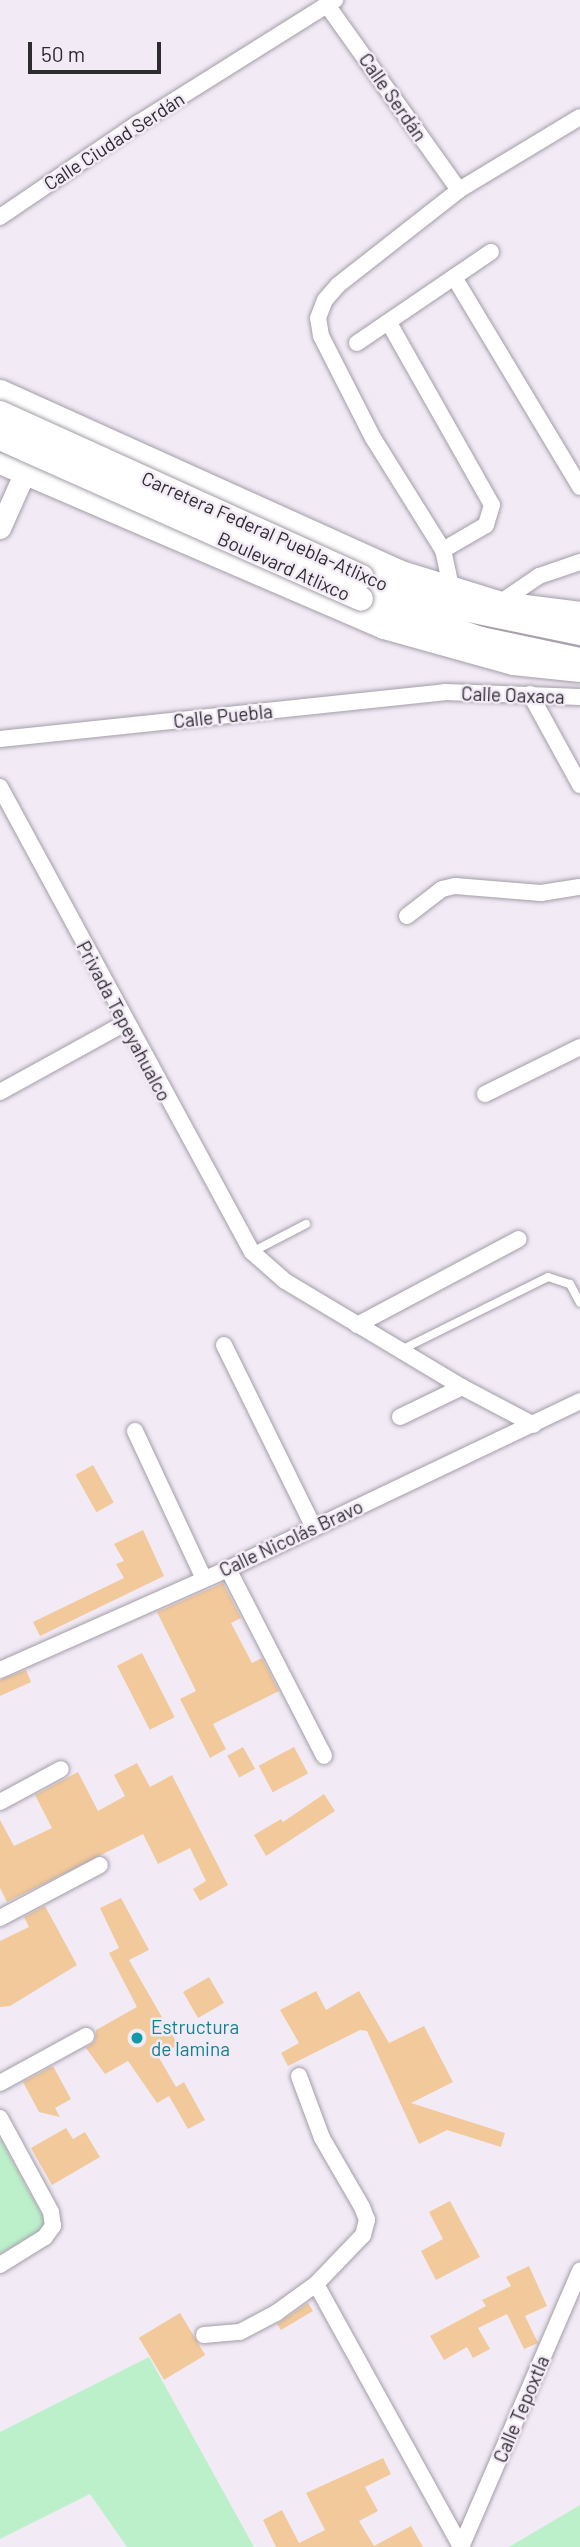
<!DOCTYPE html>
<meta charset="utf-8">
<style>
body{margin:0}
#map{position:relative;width:580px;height:2547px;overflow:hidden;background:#f2ebf6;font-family:Barlow,sans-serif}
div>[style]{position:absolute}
.green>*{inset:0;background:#bcf0cb}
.building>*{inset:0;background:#f2c99b;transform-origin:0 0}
.roads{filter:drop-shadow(0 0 2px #a39da7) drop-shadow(0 0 2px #a39da7)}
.lane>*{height:8px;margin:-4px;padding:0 4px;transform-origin:4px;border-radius:4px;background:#fff}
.street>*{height:16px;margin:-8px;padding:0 8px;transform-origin:8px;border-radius:8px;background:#fff}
.secondary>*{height:21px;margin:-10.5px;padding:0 10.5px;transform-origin:10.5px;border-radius:10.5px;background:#fff}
.primary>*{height:24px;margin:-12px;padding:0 12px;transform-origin:12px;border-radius:12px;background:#fff}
.bridges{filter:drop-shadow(0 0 2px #a39da7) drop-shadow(0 0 2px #a39da7)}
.primary-bridge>*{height:24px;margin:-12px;padding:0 12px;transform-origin:12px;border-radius:12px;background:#fff}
.dots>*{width:19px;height:19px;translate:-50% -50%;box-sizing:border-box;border:4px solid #f2ebf6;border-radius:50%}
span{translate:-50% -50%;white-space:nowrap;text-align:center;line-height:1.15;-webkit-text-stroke:5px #f2ebf6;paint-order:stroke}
.street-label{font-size:19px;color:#2d2b2f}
.culture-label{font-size:19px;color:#0d838f}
.left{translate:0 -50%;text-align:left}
.scale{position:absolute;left:28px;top:42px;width:133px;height:32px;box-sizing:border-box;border:4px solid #2d2b2f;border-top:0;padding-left:9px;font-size:21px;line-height:24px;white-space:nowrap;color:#2d2b2f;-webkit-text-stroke:5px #f2ebf6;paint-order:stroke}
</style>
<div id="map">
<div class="green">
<i style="clip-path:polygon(0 2138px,49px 2228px,0 2254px)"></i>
<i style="clip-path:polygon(149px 2357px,254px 2547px,127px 2547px,90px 2494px,0 2539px,0 2432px)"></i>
<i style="clip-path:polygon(580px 2505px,580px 2547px,509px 2547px)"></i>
</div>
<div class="building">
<i style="left:93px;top:1465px;width:43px;height:20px;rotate:61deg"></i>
<i style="clip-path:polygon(143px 1530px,164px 1576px,40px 1636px,33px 1622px,124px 1578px,116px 1564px,124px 1561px,114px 1544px)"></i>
<i style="clip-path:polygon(223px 1583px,241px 1618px,231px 1623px,252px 1663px,262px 1658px,279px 1691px,213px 1724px,226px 1749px,210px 1758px,180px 1699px,196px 1691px,157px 1612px)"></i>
<i style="left:142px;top:1653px;width:72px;height:28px;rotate:63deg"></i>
<i style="clip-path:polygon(26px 1670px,31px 1682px,0 1696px,0 1680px)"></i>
<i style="left:243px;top:1747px;width:25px;height:18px;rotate:61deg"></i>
<i style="left:294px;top:1747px;width:30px;height:40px;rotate:62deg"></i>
<i style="clip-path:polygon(137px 1763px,150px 1787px,172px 1775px,228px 1885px,200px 1901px,193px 1889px,206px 1881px,190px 1848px,158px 1864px,143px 1834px,7px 1902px,0 1888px,0 1820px,14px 1846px,52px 1828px,35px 1795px,78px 1772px,98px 1811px,125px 1796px,114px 1775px)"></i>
<i style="clip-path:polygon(324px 1794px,335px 1811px,266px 1856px,254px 1835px,281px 1819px,283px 1822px)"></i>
<i style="clip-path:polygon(121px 1898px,149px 1950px,129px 1960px,178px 2045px,158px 2056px,176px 2087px,184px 2082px,205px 2120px,188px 2129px,169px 2096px,157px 2103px,128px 2061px,105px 2074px,86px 2048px,95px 2041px,96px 2030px,137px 2007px,109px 1953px,119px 1948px,100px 1908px)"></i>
<i style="clip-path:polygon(45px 1906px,77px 1965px,10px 2006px,0 2007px,0 1941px,29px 1927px,24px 1917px)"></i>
<i style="left:209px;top:1977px;width:30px;height:30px;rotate:60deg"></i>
<i style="clip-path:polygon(316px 1991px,326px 2010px,359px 1991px,389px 2043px,424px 2026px,453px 2082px,411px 2103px,505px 2133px,501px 2147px,447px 2130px,419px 2144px,367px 2031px,360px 2030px,288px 2066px,281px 2053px,299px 2043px,280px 2010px)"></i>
<i style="clip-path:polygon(53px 2066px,71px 2099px,55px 2108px,60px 2117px,39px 2112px,23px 2082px)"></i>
<i style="clip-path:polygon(66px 2128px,73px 2139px,85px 2132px,100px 2157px,52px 2185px,31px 2148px)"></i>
<i style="clip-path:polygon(450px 2201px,480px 2257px,436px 2280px,421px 2251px,443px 2239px,429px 2212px)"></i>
<i style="clip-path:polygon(529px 2266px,547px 2306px,525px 2316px,538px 2343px,524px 2349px,507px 2314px,478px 2328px,490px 2349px,473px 2358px,467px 2347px,444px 2360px,430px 2336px,486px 2306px,482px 2300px,511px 2286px,506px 2277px)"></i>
<i style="clip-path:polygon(308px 2303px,313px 2311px,281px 2330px,277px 2324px)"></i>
<i style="left:180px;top:2313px;width:49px;height:48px;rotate:59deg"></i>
<i style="clip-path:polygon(383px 2458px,391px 2474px,365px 2487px,378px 2511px,359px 2521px,374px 2546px,411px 2526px,423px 2547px,276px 2547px,263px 2520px,282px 2510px,299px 2543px,325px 2530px,306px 2493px)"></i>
</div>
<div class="roads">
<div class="lane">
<i style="left:252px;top:1252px;width:61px;rotate:-27.4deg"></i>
<i style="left:401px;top:1350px;width:164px;rotate:-26.4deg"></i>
<i style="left:548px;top:1277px;width:23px;rotate:18deg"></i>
<i style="left:570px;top:1284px;width:21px;rotate:62deg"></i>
</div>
<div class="street">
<i style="left:327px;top:5px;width:227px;rotate:54.5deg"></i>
<i style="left:0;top:217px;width:166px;rotate:-34.2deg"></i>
<i style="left:137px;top:124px;width:234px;rotate:-32.1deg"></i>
<i style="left:454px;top:277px;width:245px;rotate:59deg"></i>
<i style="left:389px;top:323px;width:209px;rotate:60.5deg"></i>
<i style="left:492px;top:505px;width:21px;rotate:107deg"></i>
<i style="left:486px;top:525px;width:50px;rotate:149.8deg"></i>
<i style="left:357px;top:343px;width:162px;rotate:-34.2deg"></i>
<i style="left:451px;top:587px;width:38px;rotate:-102deg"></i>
<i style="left:443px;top:550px;width:132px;rotate:-122deg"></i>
<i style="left:373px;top:438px;width:114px;rotate:-117deg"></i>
<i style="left:321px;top:336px;width:18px;rotate:-99deg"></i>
<i style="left:318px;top:318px;width:19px;rotate:-69deg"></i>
<i style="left:325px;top:300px;width:20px;rotate:-49deg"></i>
<i style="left:338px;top:285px;width:154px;rotate:-38.1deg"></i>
<i style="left:459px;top:190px;width:141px;rotate:-31.1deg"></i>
<i style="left:501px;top:602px;width:46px;rotate:-34.4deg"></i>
<i style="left:539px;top:576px;width:43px;rotate:-18.9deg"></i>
<i style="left:530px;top:694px;width:104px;rotate:61.2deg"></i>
<i style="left:0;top:739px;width:447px;rotate:-6deg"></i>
<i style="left:445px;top:692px;width:135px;rotate:2.1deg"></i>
<i style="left:0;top:787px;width:529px;rotate:61.55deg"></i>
<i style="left:252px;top:1252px;width:44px;rotate:41.3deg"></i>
<i style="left:285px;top:1281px;width:206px;rotate:30.9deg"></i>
<i style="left:462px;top:1387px;width:81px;rotate:27.8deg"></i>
<i style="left:407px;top:916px;width:44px;rotate:-37.6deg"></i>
<i style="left:442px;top:889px;width:13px;rotate:-13deg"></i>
<i style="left:455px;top:886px;width:86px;rotate:4.7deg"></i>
<i style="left:541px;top:893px;width:39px;rotate:-9deg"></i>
<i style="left:0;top:1092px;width:143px;rotate:-28.9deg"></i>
<i style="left:485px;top:1094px;width:106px;rotate:-26.3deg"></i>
<i style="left:357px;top:1325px;width:183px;rotate:-28deg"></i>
<i style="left:224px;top:1345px;width:204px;rotate:63.8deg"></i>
<i style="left:400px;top:1417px;width:69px;rotate:-25.8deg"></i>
<i style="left:135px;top:1431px;width:163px;rotate:65deg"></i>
<i style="left:228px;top:1569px;width:210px;rotate:62.8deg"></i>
<i style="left:0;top:1670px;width:249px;rotate:-23.9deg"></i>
<i style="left:228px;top:1569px;width:390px;rotate:-25.5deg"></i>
<i style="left:0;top:1802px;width:69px;rotate:-28.4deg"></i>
<i style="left:0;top:1918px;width:113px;rotate:-27.9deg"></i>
<i style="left:0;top:2083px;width:98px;rotate:-28.7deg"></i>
<i style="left:0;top:2118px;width:107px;rotate:61.5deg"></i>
<i style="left:51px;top:2212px;width:14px;rotate:82deg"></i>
<i style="left:53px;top:2226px;width:14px;rotate:126deg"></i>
<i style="left:45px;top:2237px;width:53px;rotate:148.1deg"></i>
<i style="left:316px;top:2284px;width:300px;rotate:61.1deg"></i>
<i style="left:204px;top:2335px;width:36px;rotate:-5deg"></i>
<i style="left:240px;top:2332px;width:41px;rotate:-27.8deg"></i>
<i style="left:276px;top:2313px;width:49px;rotate:-35.9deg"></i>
<i style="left:316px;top:2284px;width:68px;rotate:-46.2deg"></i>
<i style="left:363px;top:2235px;width:16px;rotate:-75deg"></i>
<i style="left:367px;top:2220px;width:14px;rotate:-111deg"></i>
<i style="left:362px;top:2207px;width:80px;rotate:-120.1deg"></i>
<i style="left:322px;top:2138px;width:66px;rotate:-110.4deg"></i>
<i style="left:461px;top:2547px;width:301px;rotate:-66.7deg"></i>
</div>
<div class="secondary">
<i style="left:0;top:390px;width:437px;rotate:24.3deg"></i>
<i style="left:398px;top:570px;width:108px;rotate:17.3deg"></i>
<i style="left:501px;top:602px;width:80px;rotate:7.2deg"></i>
<i style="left:0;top:463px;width:417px;rotate:23.3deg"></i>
<i style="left:383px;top:628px;width:135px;rotate:15.5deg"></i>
<i style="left:513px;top:664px;width:67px;rotate:6deg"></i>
<i style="left:0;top:528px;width:71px;rotate:-66deg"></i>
</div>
<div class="primary">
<i style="left:362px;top:577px;width:83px;rotate:19.1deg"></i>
<i style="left:440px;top:604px;width:143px;rotate:11.7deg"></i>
<i style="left:361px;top:599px;width:126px;rotate:18.4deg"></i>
<i style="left:481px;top:639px;width:101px;rotate:12deg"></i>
</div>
</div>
<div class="bridges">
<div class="primary-bridge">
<i style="left:0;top:413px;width:397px;rotate:24.4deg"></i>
<i style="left:0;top:438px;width:395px;rotate:24deg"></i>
</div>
</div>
<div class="dots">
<i style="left:137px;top:2038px;background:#0f9aa8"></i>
</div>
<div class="street-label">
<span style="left:393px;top:97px;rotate:55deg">Calle Serdán</span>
<span style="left:114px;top:141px;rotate:-33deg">Calle Ciudad Serdán</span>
<span style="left:265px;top:531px;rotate:24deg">Carretera Federal Puebla-Atlixco</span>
<span style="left:284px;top:566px;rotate:24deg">Boulevard Atlixco</span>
<span style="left:513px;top:695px;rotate:2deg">Calle Oaxaca</span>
<span style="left:223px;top:716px;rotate:-6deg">Calle Puebla</span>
<span style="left:124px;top:1021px;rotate:62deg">Privada Tepeyahualco</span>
<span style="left:291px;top:1538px;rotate:-25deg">Calle Nicolás Bravo</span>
<span style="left:521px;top:2409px;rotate:-67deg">Calle Tepoxtla</span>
</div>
<div class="culture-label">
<span class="left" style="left:151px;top:2038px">Estructura<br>de lamina</span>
</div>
<div class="scale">50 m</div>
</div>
